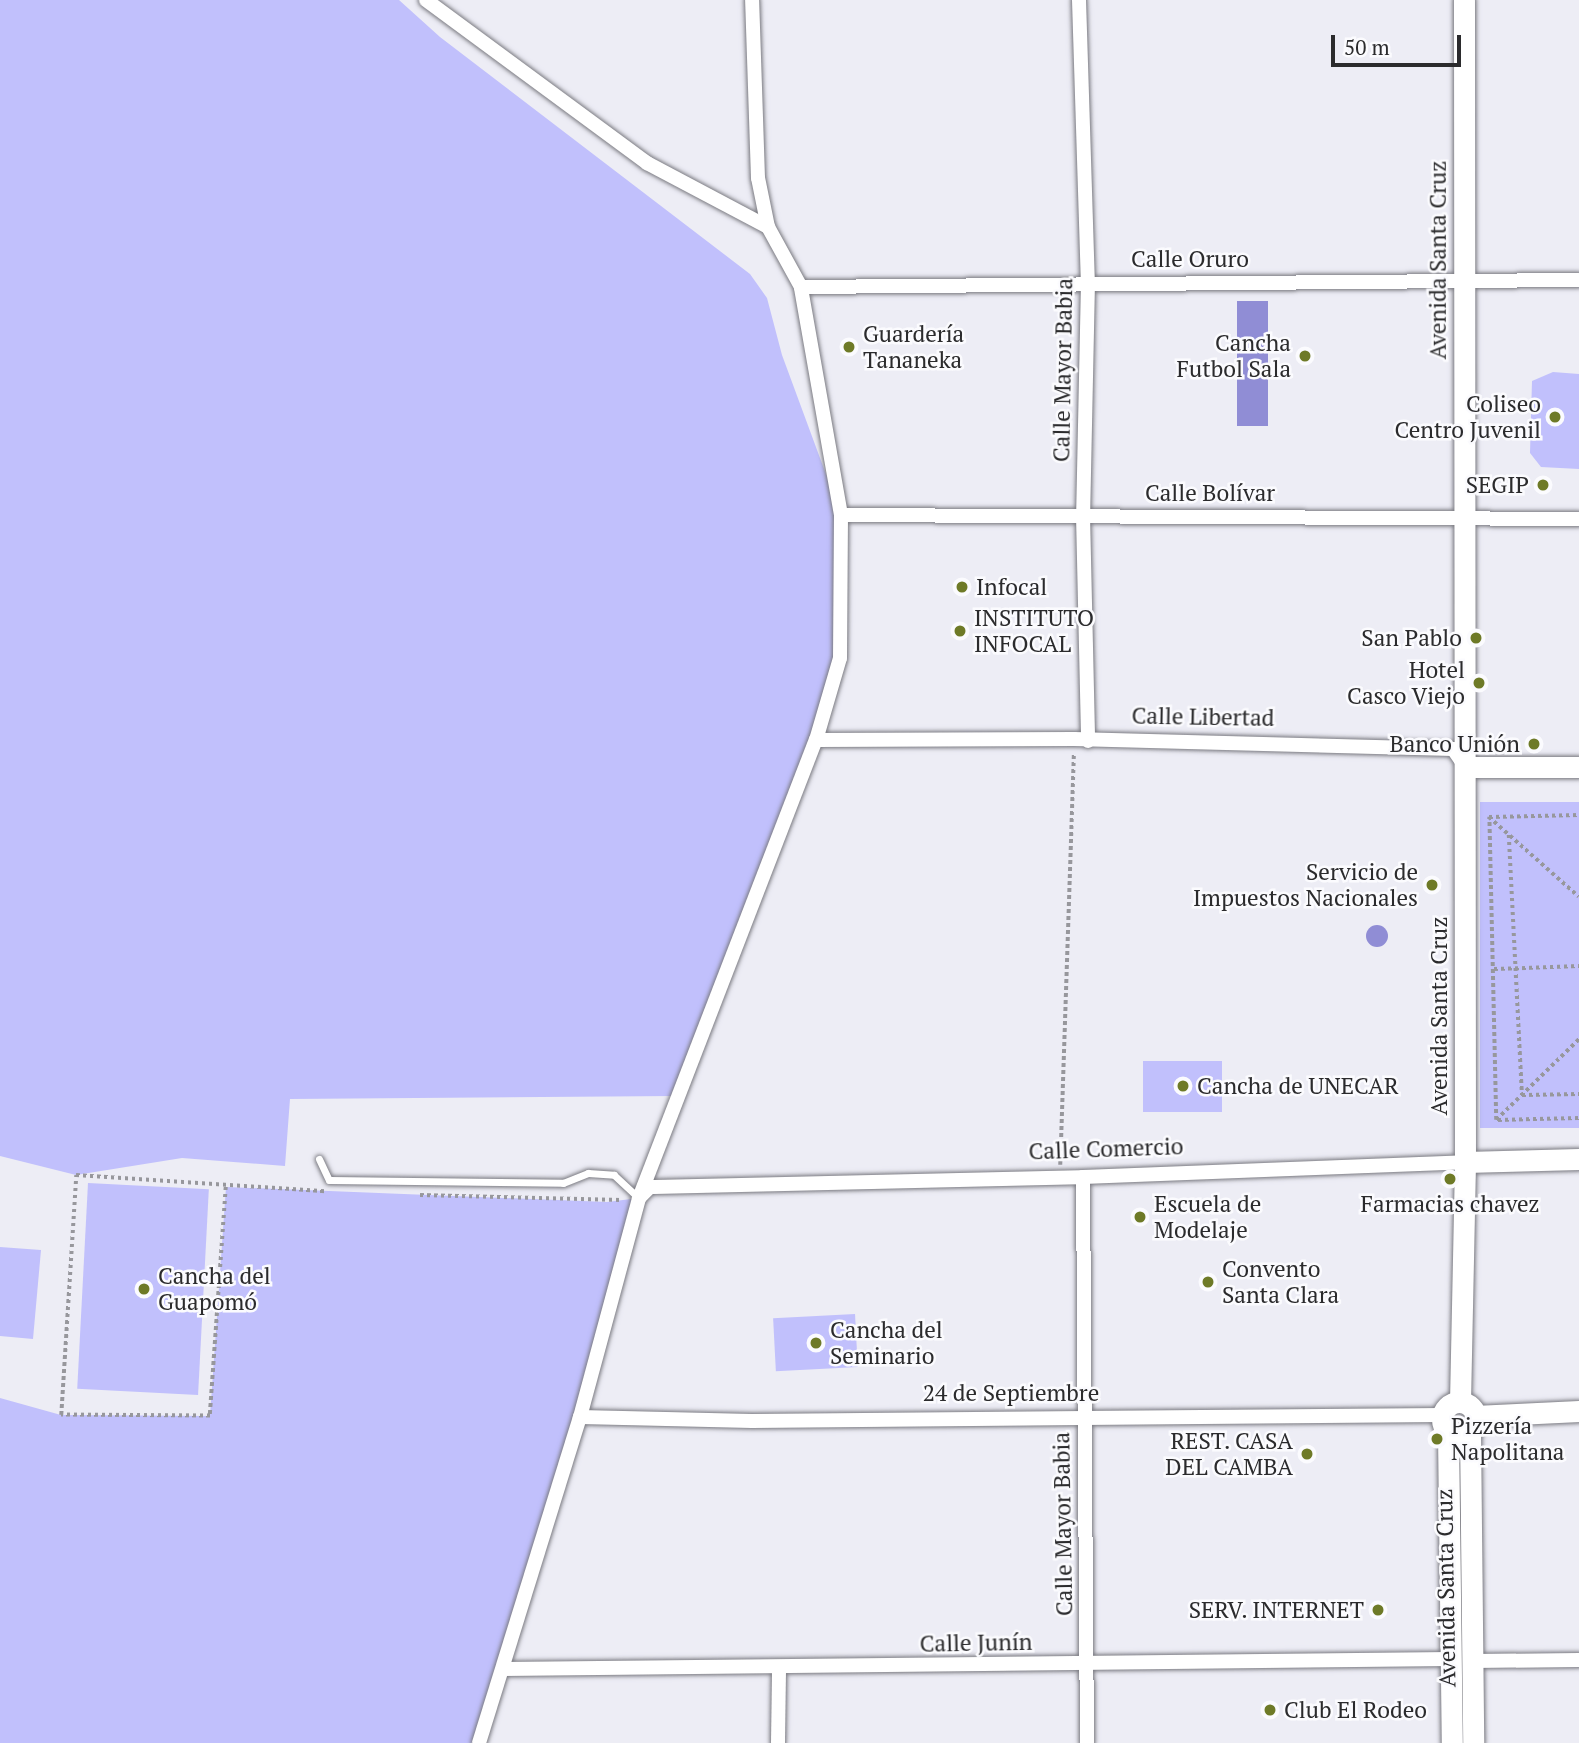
<!DOCTYPE html>
<meta charset="utf-8">
<style>
body{margin:0}
#map{position:relative;width:1579px;height:1743px;overflow:hidden;background:#ededf5;font-family:"PT Serif",serif}
div>[style]{position:absolute}
.green>*{inset:0;background:#c1c0fc;transform-origin:0 0}
.water>*{inset:0;background:#908dd5;transform-origin:0 0}
.round{border-radius:50%}
.path>*{height:3.5px;margin-top:-1.75px;transform-origin:0;background:repeating-linear-gradient(90deg,#97979c 0 3.5px,transparent 0 7px)}
.roads{filter:drop-shadow(0 0 2px #7a7a81) drop-shadow(0 0 2px #7a7a81)}
.lane>*{height:7px;margin:-3.5px;padding:0 3.5px;transform-origin:3.5px;border-radius:3.5px;background:#fff}
.street>*{height:14px;margin:-7px;padding:0 7px;transform-origin:7px;border-radius:7px;background:#fff}
.secondary>*{height:21px;margin:-10.5px;padding:0 10.5px;transform-origin:10.5px;border-radius:10.5px;background:#fff}
.secondary>.ring{margin:-10.5px;padding:0;box-sizing:content-box;background:none;border:21px solid #fff;border-radius:50%}
.dots>*{width:19px;height:19px;translate:-50% -50%;box-sizing:border-box;border:4px solid #fbfbfe;border-radius:50%}
span{translate:-50% -50%;white-space:nowrap;text-align:center;line-height:1.15;-webkit-text-stroke:5px #fbfbfe;paint-order:stroke}
.street-label{font-size:23px;color:#2b2b2d}
.poi-label{font-size:23px;color:#2b2b2d}
.left{translate:0 -50%;text-align:left}
.right{translate:-100% -50%;text-align:right}
.scale{position:absolute;left:1331px;top:35px;width:130px;height:32px;box-sizing:border-box;border:4px solid #2b2b2d;border-top:0;padding-left:9px;font-size:21px;line-height:24px;white-space:nowrap;color:#2b2b2d;-webkit-text-stroke:5px #fbfbfe;paint-order:stroke}
</style>
<div id="map">
<div class="green">
<i style="clip-path:polygon(0 0,399px 0,440px 37px,750px 274px,767px 298px,782px 355px,841px 515px,840px 658px,675px 1096px,290px 1099px,285px 1166px,182px 1158px,76px 1175px,0 1156px)"></i>
<i style="clip-path:polygon(1553px 372px,1579px 374px,1579px 469px,1541px 467px,1530px 453px,1532px 381px)"></i>
<i style="left:1579px;top:802px;width:326px;height:99px;rotate:90deg"></i>
<i style="left:1143px;top:1061px;width:79px;height:51px"></i>
<i style="left:88px;top:1183px;width:121px;height:206px;rotate:3deg"></i>
<i style="clip-path:polygon(226px 1187px,607px 1202px,639px 1198px,479px 1743px,0 1743px,0 1398px,61px 1415px,210px 1416px)"></i>
<i style="clip-path:polygon(0 1247px,41px 1250px,33px 1339px,0 1336px)"></i>
<i style="left:855px;top:1314px;width:53px;height:82px;rotate:87deg"></i>
</div>
<div class="water">
<i style="left:1268px;top:301px;width:125px;height:31px;rotate:90deg"></i>
<i class="round" style="left:1366px;top:925px;width:22px;height:22px"></i>
</div>
<div class="path">
<i style="left:1489px;top:817px;width:120px;rotate:41.6deg"></i>
<i style="left:1509px;top:835px;width:260px;rotate:87.1deg"></i>
<i style="left:1522px;top:1095px;width:57px;rotate:-1deg"></i>
<i style="left:1494px;top:969px;width:85px;rotate:-2deg"></i>
<i style="left:1496px;top:1120px;width:303px;rotate:-91.3deg"></i>
<i style="left:1489px;top:817px;width:90px;rotate:-1.3deg"></i>
<i style="left:1496px;top:1120px;width:116px;rotate:-44.3deg"></i>
<i style="left:1498px;top:1120px;width:81px;rotate:-1.4deg"></i>
<i style="left:1060px;top:1165px;width:412px;rotate:-88.1deg"></i>
<i style="left:226px;top:1187px;width:230px;rotate:94deg"></i>
<i style="left:210px;top:1416px;width:149px;rotate:-179.6deg"></i>
<i style="left:61px;top:1415px;width:240px;rotate:-86.4deg"></i>
<i style="left:76px;top:1175px;width:250px;rotate:3.7deg"></i>
<i style="left:420px;top:1195px;width:202px;rotate:1.4deg"></i>
</div>
<div class="roads">
<div class="lane">
<i style="left:319px;top:1159px;width:23px;rotate:65deg"></i>
<i style="left:329px;top:1180px;width:234px;rotate:0.7deg"></i>
<i style="left:563px;top:1183px;width:27px;rotate:-22deg"></i>
<i style="left:588px;top:1173px;width:26px;rotate:4deg"></i>
<i style="left:614px;top:1175px;width:33px;rotate:43deg"></i>
</div>
<div class="street">
<i style="left:426px;top:0;width:275px;rotate:36.4deg"></i>
<i style="left:647px;top:163px;width:137px;rotate:27.9deg"></i>
<i style="left:1079px;top:0;width:282px;rotate:88.2deg"></i>
<i style="left:1088px;top:282px;width:233px;rotate:91.2deg"></i>
<i style="left:1083px;top:515px;width:226px;rotate:88.7deg"></i>
<i style="left:801px;top:287px;width:778px;rotate:-0.52deg"></i>
<i style="left:841px;top:515px;width:738px;rotate:0.31deg"></i>
<i style="left:816px;top:740px;width:258px;rotate:-0.2deg"></i>
<i style="left:1074px;top:739px;width:379px;rotate:1.5deg"></i>
<i style="left:1453px;top:749px;width:21px;rotate:55deg"></i>
<i style="left:1083px;top:1177px;width:566px;rotate:89.6deg"></i>
<i style="left:640px;top:1197px;width:14px;rotate:-45deg"></i>
<i style="left:650px;top:1187px;width:433px;rotate:-1.3deg"></i>
<i style="left:1083px;top:1177px;width:382px;rotate:-2.2deg"></i>
<i style="left:580px;top:1417px;width:172px;rotate:1.3deg"></i>
<i style="left:752px;top:1421px;width:690px;rotate:-0.5deg"></i>
<i style="left:1473px;top:1661px;width:106px;rotate:-0.5deg"></i>
<i style="left:503px;top:1669px;width:947px;rotate:-0.61deg"></i>
<i style="left:479px;top:1743px;width:341px;rotate:-72.8deg"></i>
<i style="left:580px;top:1417px;width:227px;rotate:-74.9deg"></i>
<i style="left:639px;top:1198px;width:491px;rotate:-68.9deg"></i>
<i style="left:816px;top:740px;width:85px;rotate:-73.7deg"></i>
<i style="left:840px;top:658px;width:143px;rotate:-89.6deg"></i>
<i style="left:841px;top:515px;width:231px;rotate:-100deg"></i>
<i style="left:801px;top:287px;width:68px;rotate:-118.8deg"></i>
<i style="left:768px;top:227px;width:50px;rotate:-101.5deg"></i>
<i style="left:758px;top:178px;width:178px;rotate:-91.9deg"></i>
<i style="left:778px;top:1743px;width:74px;rotate:-89.2deg"></i>
</div>
<div class="secondary">
<i style="left:1466px;top:767px;width:113px"></i>
<i style="left:1465px;top:1162px;width:114px;rotate:-1.5deg"></i>
<i style="left:1460px;top:1402px;width:240px;rotate:-88.8deg"></i>
<i style="left:1465px;top:1162px;width:1162px;rotate:-90.05deg"></i>
<i class="ring" style="left:1442px;top:1402px;width:13px;height:13px"></i>
<i style="left:1475px;top:1416px;width:104px;rotate:-2.8deg"></i>
<i style="left:1448px;top:1432px;width:311px;rotate:89.3deg"></i>
<i style="left:1470px;top:1432px;width:311px;rotate:89.4deg"></i>
</div>
</div>
<div class="dots">
<i style="left:849px;top:347px;background:#6e7a27"></i>
<i style="left:1305px;top:356px;background:#6e7a27"></i>
<i style="left:1555px;top:417px;background:#6e7a27"></i>
<i style="left:1543px;top:485px;background:#6e7a27"></i>
<i style="left:962px;top:587px;background:#6e7a27"></i>
<i style="left:960px;top:631px;background:#6e7a27"></i>
<i style="left:1476px;top:638px;background:#6e7a27"></i>
<i style="left:1479px;top:683px;background:#6e7a27"></i>
<i style="left:1534px;top:744px;background:#6e7a27"></i>
<i style="left:1432px;top:885px;background:#6e7a27"></i>
<i style="left:1183px;top:1086px;background:#6e7a27"></i>
<i style="left:1450px;top:1179px;background:#6e7a27"></i>
<i style="left:1140px;top:1217px;background:#6e7a27"></i>
<i style="left:1208px;top:1282px;background:#6e7a27"></i>
<i style="left:144px;top:1289px;background:#6e7a27"></i>
<i style="left:816px;top:1343px;background:#6e7a27"></i>
<i style="left:1437px;top:1439px;background:#6e7a27"></i>
<i style="left:1307px;top:1454px;background:#6e7a27"></i>
<i style="left:1378px;top:1610px;background:#6e7a27"></i>
<i style="left:1270px;top:1710px;background:#6e7a27"></i>
</div>
<div class="street-label">
<span style="left:1190px;top:259px">Calle Oruro</span>
<span style="left:1438px;top:260px;rotate:-90deg">Avenida Santa Cruz</span>
<span style="left:1063px;top:370px;rotate:-89deg">Calle Mayor Babia</span>
<span style="left:1210px;top:493px">Calle Bolívar</span>
<span style="left:1203px;top:717px;rotate:1deg">Calle Libertad</span>
<span style="left:1439px;top:1016px;rotate:-90deg">Avenida Santa Cruz</span>
<span style="left:1106px;top:1149px;rotate:-2deg">Calle Comercio</span>
<span style="left:1011px;top:1393px">24 de Septiembre</span>
<span style="left:1063px;top:1524px;rotate:-91deg">Calle Mayor Babia</span>
<span style="left:1446px;top:1588px;rotate:-91deg">Avenida Santa Cruz</span>
<span style="left:976px;top:1643px;rotate:-1deg">Calle Junín</span>
</div>
<div class="poi-label">
<span class="left" style="left:863px;top:347px">Guardería<br>Tananeka</span>
<span class="right" style="left:1291px;top:356px">Cancha<br>Futbol Sala</span>
<span class="right" style="left:1541px;top:417px">Coliseo<br>Centro Juvenil</span>
<span class="right" style="left:1529px;top:485px">SEGIP</span>
<span class="left" style="left:976px;top:587px">Infocal</span>
<span class="left" style="left:974px;top:631px">INSTITUTO<br>INFOCAL</span>
<span class="right" style="left:1462px;top:638px">San Pablo</span>
<span class="right" style="left:1465px;top:683px">Hotel<br>Casco Viejo</span>
<span class="right" style="left:1520px;top:744px">Banco Unión</span>
<span class="right" style="left:1418px;top:885px">Servicio de<br>Impuestos Nacionales</span>
<span class="left" style="left:1197px;top:1086px">Cancha de UNECAR</span>
<span class="left" style="left:1154px;top:1217px">Escuela de<br>Modelaje</span>
<span style="left:1450px;top:1204px">Farmacias chavez</span>
<span class="left" style="left:1222px;top:1282px">Convento<br>Santa Clara</span>
<span class="left" style="left:158px;top:1289px">Cancha del<br>Guapomó</span>
<span class="left" style="left:830px;top:1343px">Cancha del<br>Seminario</span>
<span class="left" style="left:1451px;top:1439px">Pizzería<br>Napolitana</span>
<span class="right" style="left:1293px;top:1454px">REST. CASA<br>DEL CAMBA</span>
<span class="right" style="left:1364px;top:1610px">SERV. INTERNET</span>
<span class="left" style="left:1284px;top:1710px">Club El Rodeo</span>
</div>
<div class="scale">50 m</div>
</div>
